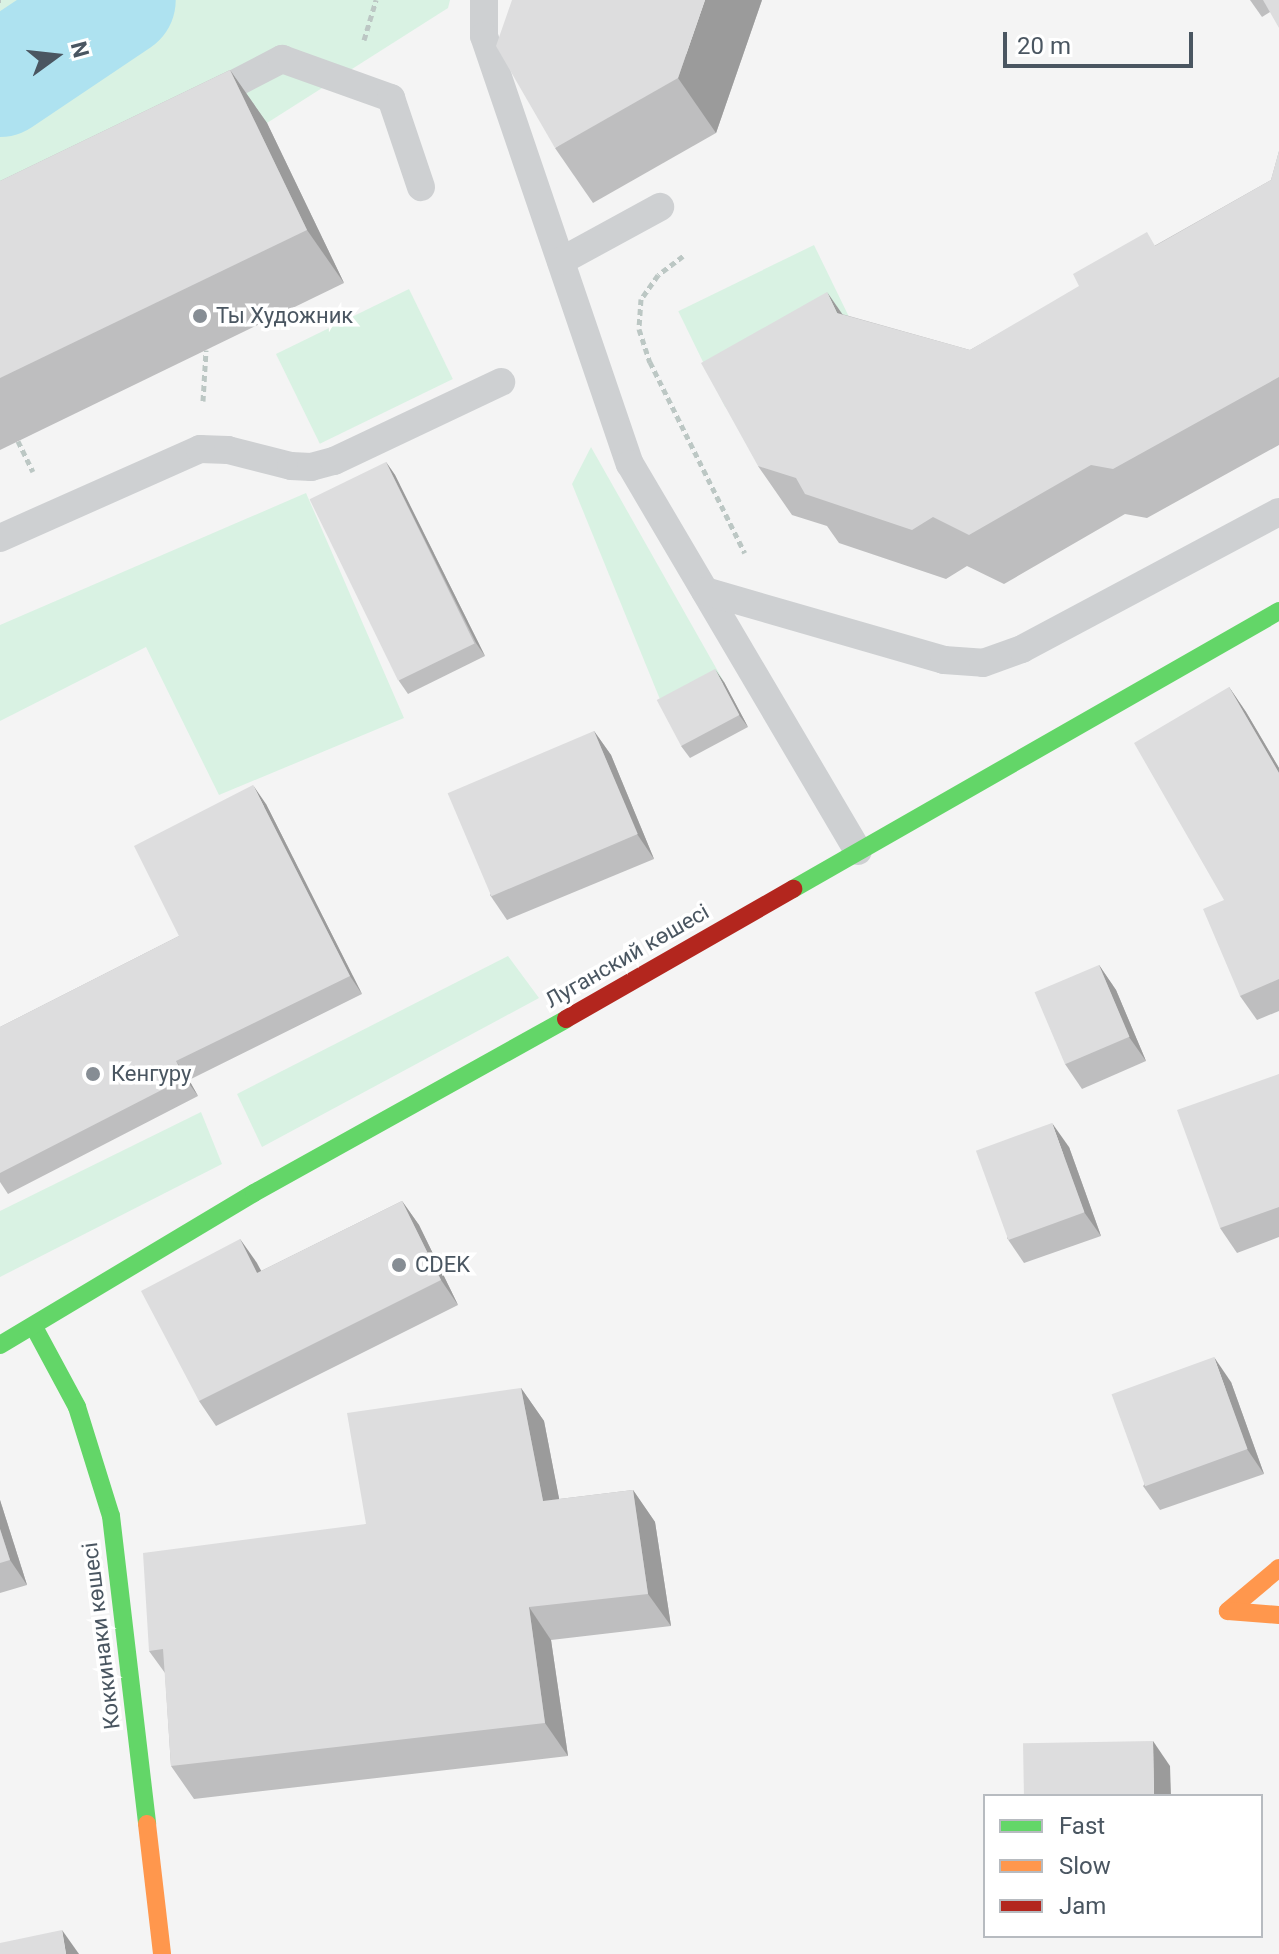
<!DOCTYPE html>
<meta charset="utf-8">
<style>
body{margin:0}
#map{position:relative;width:1279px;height:1954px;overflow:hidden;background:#f4f4f4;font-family:Roboto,sans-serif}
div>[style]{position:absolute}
.green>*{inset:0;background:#d9f2e3;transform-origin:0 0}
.river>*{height:114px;margin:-57px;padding:0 57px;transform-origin:57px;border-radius:57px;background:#aee2f0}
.path>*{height:5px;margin-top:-2.5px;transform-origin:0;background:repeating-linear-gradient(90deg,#bcc7c4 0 6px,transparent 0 10px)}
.lane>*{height:28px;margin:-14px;padding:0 14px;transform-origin:14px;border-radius:14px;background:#ced0d2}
.fast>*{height:18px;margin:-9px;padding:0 9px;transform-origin:9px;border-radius:9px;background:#63d668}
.slow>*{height:18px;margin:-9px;padding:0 9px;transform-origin:9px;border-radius:9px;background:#ff974d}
.jam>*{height:18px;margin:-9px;padding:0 9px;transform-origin:9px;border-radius:9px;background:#b3261e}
.wall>*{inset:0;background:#bebebf}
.shaded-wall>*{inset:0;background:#9b9b9b}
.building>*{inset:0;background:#ddddde;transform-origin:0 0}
.dots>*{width:22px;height:22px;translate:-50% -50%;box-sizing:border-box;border:4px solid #fff;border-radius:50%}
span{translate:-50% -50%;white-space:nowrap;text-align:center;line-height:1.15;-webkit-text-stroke:7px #fff;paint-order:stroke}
.poi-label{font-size:22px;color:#4a5661}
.left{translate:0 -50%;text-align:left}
.street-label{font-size:22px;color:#4a5661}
.legend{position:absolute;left:983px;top:1794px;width:280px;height:144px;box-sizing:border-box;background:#fff;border:2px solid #b7bbc0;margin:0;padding:10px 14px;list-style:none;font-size:24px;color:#4a5661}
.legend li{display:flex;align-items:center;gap:16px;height:40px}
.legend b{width:40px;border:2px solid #b7bbc0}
.north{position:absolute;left:16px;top:16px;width:80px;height:80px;-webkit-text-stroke:6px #fff;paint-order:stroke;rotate:75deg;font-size:22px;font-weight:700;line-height:32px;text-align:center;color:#4a5661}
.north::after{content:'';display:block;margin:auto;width:28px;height:36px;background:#4a5661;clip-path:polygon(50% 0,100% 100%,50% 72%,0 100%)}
.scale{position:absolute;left:1003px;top:32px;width:190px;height:36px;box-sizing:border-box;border:4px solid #4a5661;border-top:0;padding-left:10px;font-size:24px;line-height:28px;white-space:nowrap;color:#4a5661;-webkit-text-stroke:6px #fff;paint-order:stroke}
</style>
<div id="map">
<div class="green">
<i style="clip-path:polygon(0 0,450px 0,448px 8px,267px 123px,0 252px)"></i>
<i style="left:814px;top:245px;width:107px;height:151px;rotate:64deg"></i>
<i style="left:409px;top:289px;width:100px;height:148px;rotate:64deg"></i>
<i style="clip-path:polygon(591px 447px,724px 682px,666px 714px,572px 484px)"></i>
<i style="clip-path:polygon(306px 493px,404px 718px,219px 795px,146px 647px,0 721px,0 625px)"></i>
<i style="clip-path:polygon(508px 956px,539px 998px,262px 1147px,237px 1094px)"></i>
<i style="clip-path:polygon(201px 1112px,222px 1164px,0 1277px,0 1211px)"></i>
</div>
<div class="river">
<i style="left:0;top:80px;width:143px;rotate:-33.9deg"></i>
</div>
<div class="path">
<i style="left:0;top:0;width:1px"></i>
<i style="left:364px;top:40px;width:42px;rotate:-73.3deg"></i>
<i style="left:683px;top:256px;width:31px;rotate:143deg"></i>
<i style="left:658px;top:275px;width:29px;rotate:125deg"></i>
<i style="left:641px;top:299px;width:30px;rotate:94deg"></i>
<i style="left:639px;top:329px;width:35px;rotate:72deg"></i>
<i style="left:650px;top:362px;width:213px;rotate:63.6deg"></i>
<i style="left:203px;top:401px;width:51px;rotate:-86.6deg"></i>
<i style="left:18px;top:441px;width:34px;rotate:64deg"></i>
</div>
<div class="lane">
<i style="left:484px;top:0;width:36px;rotate:90deg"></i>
<i style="left:484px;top:36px;width:452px;rotate:71.2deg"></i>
<i style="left:630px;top:464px;width:449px;rotate:59.5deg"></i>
<i style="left:207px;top:98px;width:85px;rotate:-27.5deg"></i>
<i style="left:282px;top:59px;width:116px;rotate:19.7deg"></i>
<i style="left:391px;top:98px;width:94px;rotate:71.4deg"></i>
<i style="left:561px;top:261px;width:113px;rotate:-28.6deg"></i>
<i style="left:0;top:538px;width:219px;rotate:-24deg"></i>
<i style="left:200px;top:449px;width:28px;rotate:2deg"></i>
<i style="left:228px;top:450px;width:65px;rotate:14.3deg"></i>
<i style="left:291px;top:466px;width:20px;rotate:3deg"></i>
<i style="left:311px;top:467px;width:24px;rotate:-15deg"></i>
<i style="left:334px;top:461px;width:185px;rotate:-25.3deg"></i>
<i style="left:705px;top:591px;width:249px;rotate:16.1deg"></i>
<i style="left:944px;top:660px;width:39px;rotate:4deg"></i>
<i style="left:983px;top:663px;width:41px;rotate:-19.7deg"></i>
<i style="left:1022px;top:649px;width:291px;rotate:-28.1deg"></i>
</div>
<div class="fast">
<i style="left:793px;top:889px;width:560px;rotate:-29.77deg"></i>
<i style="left:34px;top:1327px;width:91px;rotate:61.7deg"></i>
<i style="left:77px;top:1407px;width:114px;rotate:72.7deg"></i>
<i style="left:111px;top:1516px;width:310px;rotate:83.3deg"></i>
<i style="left:0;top:1345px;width:296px;rotate:-30.9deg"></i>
<i style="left:254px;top:1193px;width:357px;rotate:-29.1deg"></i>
</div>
<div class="slow">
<i style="left:1279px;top:1568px;width:67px;rotate:139.9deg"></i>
<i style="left:1228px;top:1611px;width:51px;rotate:4.5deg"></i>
<i style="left:147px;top:1824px;width:131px;rotate:83.4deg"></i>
</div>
<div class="jam">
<i style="left:566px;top:1019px;width:262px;rotate:-29.8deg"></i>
</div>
<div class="wall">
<i style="clip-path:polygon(762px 0,716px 133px,593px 203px,555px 148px)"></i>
<i style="clip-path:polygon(1250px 0,1279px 0,1270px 12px,1262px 17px)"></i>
<i style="clip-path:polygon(230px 70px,267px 123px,344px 283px,0 450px,0 181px)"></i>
<i style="clip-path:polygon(1279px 151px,1279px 445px,1147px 518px,1125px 514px,1004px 584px,967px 566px,946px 579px,839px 543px,827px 526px,792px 515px,758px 466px,842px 314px,970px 350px,1271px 180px)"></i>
<i style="clip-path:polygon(386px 462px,395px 475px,485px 656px,408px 694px,399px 681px)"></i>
<i style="clip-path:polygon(724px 682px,748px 727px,690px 758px,681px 746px)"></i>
<i style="clip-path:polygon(1229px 687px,1246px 712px,1279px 768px,1279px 1011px,1257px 1020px,1240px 996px)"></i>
<i style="clip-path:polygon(594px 731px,611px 755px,654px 859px,507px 920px,490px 895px)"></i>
<i style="clip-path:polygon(266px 804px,362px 994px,189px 1080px,198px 1096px,8px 1194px,0 1182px,0 1027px,179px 936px)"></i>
<i style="clip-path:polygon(1099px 965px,1116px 990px,1146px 1061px,1082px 1089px,1065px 1064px)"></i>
<i style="clip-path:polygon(1279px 1074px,1279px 1237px,1237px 1253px,1220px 1228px)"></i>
<i style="clip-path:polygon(1069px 1147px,1101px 1236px,1024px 1263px,1007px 1238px)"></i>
<i style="clip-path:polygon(402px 1201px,419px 1225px,458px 1305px,216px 1426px,199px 1401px,240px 1239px,261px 1271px)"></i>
<i style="clip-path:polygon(1231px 1382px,1264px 1474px,1160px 1510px,1143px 1486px)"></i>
<i style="clip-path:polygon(521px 1388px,544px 1421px,559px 1499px,633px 1490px,655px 1522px,671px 1626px,551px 1640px,568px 1756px,194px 1799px,171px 1766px,165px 1673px,149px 1651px,366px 1524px)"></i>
<i style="clip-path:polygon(0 1500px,27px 1585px,0 1593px)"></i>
</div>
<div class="shaded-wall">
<i style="clip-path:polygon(705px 0,762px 0,716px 133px,678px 78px)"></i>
<i style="clip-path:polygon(230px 70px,267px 123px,344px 283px,307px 230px)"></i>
<i style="clip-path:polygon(827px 292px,861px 341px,837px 313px)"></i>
<i style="clip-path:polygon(386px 462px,395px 475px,485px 656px,476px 643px)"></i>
<i style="clip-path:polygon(715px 669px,724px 682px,748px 727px,739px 715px)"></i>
<i style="clip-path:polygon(1229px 687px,1246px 712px,1279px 768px,1279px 773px)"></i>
<i style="clip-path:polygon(594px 731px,611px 755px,654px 859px,637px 834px)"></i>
<i style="clip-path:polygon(253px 785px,266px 804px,362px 994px,350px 976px)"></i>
<i style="clip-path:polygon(1099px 965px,1116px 990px,1146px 1061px,1129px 1037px)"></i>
<i style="clip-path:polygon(176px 1061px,189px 1080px,198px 1096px,185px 1078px)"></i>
<i style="clip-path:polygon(1052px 1123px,1069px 1147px,1101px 1236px,1084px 1212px)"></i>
<i style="clip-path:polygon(402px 1201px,419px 1225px,458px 1305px,441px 1280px)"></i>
<i style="clip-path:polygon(240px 1239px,257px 1263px,275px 1297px,257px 1273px)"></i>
<i style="clip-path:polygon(1214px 1357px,1231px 1382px,1264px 1474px,1247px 1449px)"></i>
<i style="clip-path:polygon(521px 1388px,544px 1421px,566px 1534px,543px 1501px)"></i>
<i style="clip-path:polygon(633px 1490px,655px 1522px,671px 1626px,648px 1594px)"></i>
<i style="clip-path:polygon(0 1500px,27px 1585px,10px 1560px,0 1529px)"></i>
<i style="clip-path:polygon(529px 1607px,551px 1640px,568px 1756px,545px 1723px)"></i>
<i style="clip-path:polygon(1153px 1741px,1170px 1766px,1171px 1796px,1154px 1796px)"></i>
<i style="clip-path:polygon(62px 1930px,79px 1954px,66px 1954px)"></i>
</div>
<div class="building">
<i style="clip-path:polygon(512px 0,705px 0,678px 78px,555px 148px,496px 46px)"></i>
<i style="clip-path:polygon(1263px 0,1279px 0,1279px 28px)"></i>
<i style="clip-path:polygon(230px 70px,307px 230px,0 378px,0 181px)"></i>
<i style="clip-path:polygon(1279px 151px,1279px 377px,1113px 469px,1091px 465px,969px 535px,933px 517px,912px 530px,805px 494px,796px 478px,758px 466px,701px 363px,827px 292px,837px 313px,970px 350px,1079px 286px,1073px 274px,1147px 232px,1155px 246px,1271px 180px)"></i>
<i style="left:386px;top:462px;width:202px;height:85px;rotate:64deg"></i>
<i style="left:715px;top:669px;width:52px;height:66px;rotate:62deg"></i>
<i style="clip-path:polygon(1229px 687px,1279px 773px,1279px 979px,1240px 996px,1203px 909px,1224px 900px,1134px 743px)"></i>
<i style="left:594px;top:731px;width:112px;height:159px;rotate:67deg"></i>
<i style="clip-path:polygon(253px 785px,350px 976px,176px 1061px,185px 1078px,0 1173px,0 1027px,179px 936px,134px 846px)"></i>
<i style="left:1099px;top:965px;width:78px;height:70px;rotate:67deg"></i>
<i style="clip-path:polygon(1279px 1074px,1279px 1207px,1220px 1228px,1177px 1110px)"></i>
<i style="left:1052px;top:1123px;width:95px;height:81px;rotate:70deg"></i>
<i style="clip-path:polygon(402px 1201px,441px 1280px,199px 1401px,141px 1291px,240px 1239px,257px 1273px)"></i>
<i style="left:1214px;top:1357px;width:98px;height:109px;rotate:70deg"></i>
<i style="clip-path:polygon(521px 1388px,543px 1501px,633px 1490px,648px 1594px,529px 1607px,545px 1723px,171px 1766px,163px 1649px,149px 1651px,143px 1553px,366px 1524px,347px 1413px)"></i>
<i style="clip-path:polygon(0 1529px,10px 1560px,0 1563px)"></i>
<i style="left:1153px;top:1741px;width:55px;height:130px;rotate:89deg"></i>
<i style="clip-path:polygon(62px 1930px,66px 1954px,0 1954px,0 1943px)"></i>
</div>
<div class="dots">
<i style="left:200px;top:316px;background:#868d94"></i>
<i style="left:93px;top:1074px;background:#868d94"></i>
<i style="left:399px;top:1265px;background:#868d94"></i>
</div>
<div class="poi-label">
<span class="left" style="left:216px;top:316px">Ты Художник</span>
<span class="left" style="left:111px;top:1074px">Кенгуру</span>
<span class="left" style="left:415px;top:1265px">CDEK</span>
</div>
<div class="street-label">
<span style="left:627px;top:956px;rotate:-30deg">Луганский көшесі</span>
<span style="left:101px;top:1636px;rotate:-97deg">Коккинаки көшесі</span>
</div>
<ul class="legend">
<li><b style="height:10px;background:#63d668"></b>Fast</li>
<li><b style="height:10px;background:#ff974d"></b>Slow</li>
<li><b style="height:10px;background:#b3261e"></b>Jam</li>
</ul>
<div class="north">N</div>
<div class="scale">20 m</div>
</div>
